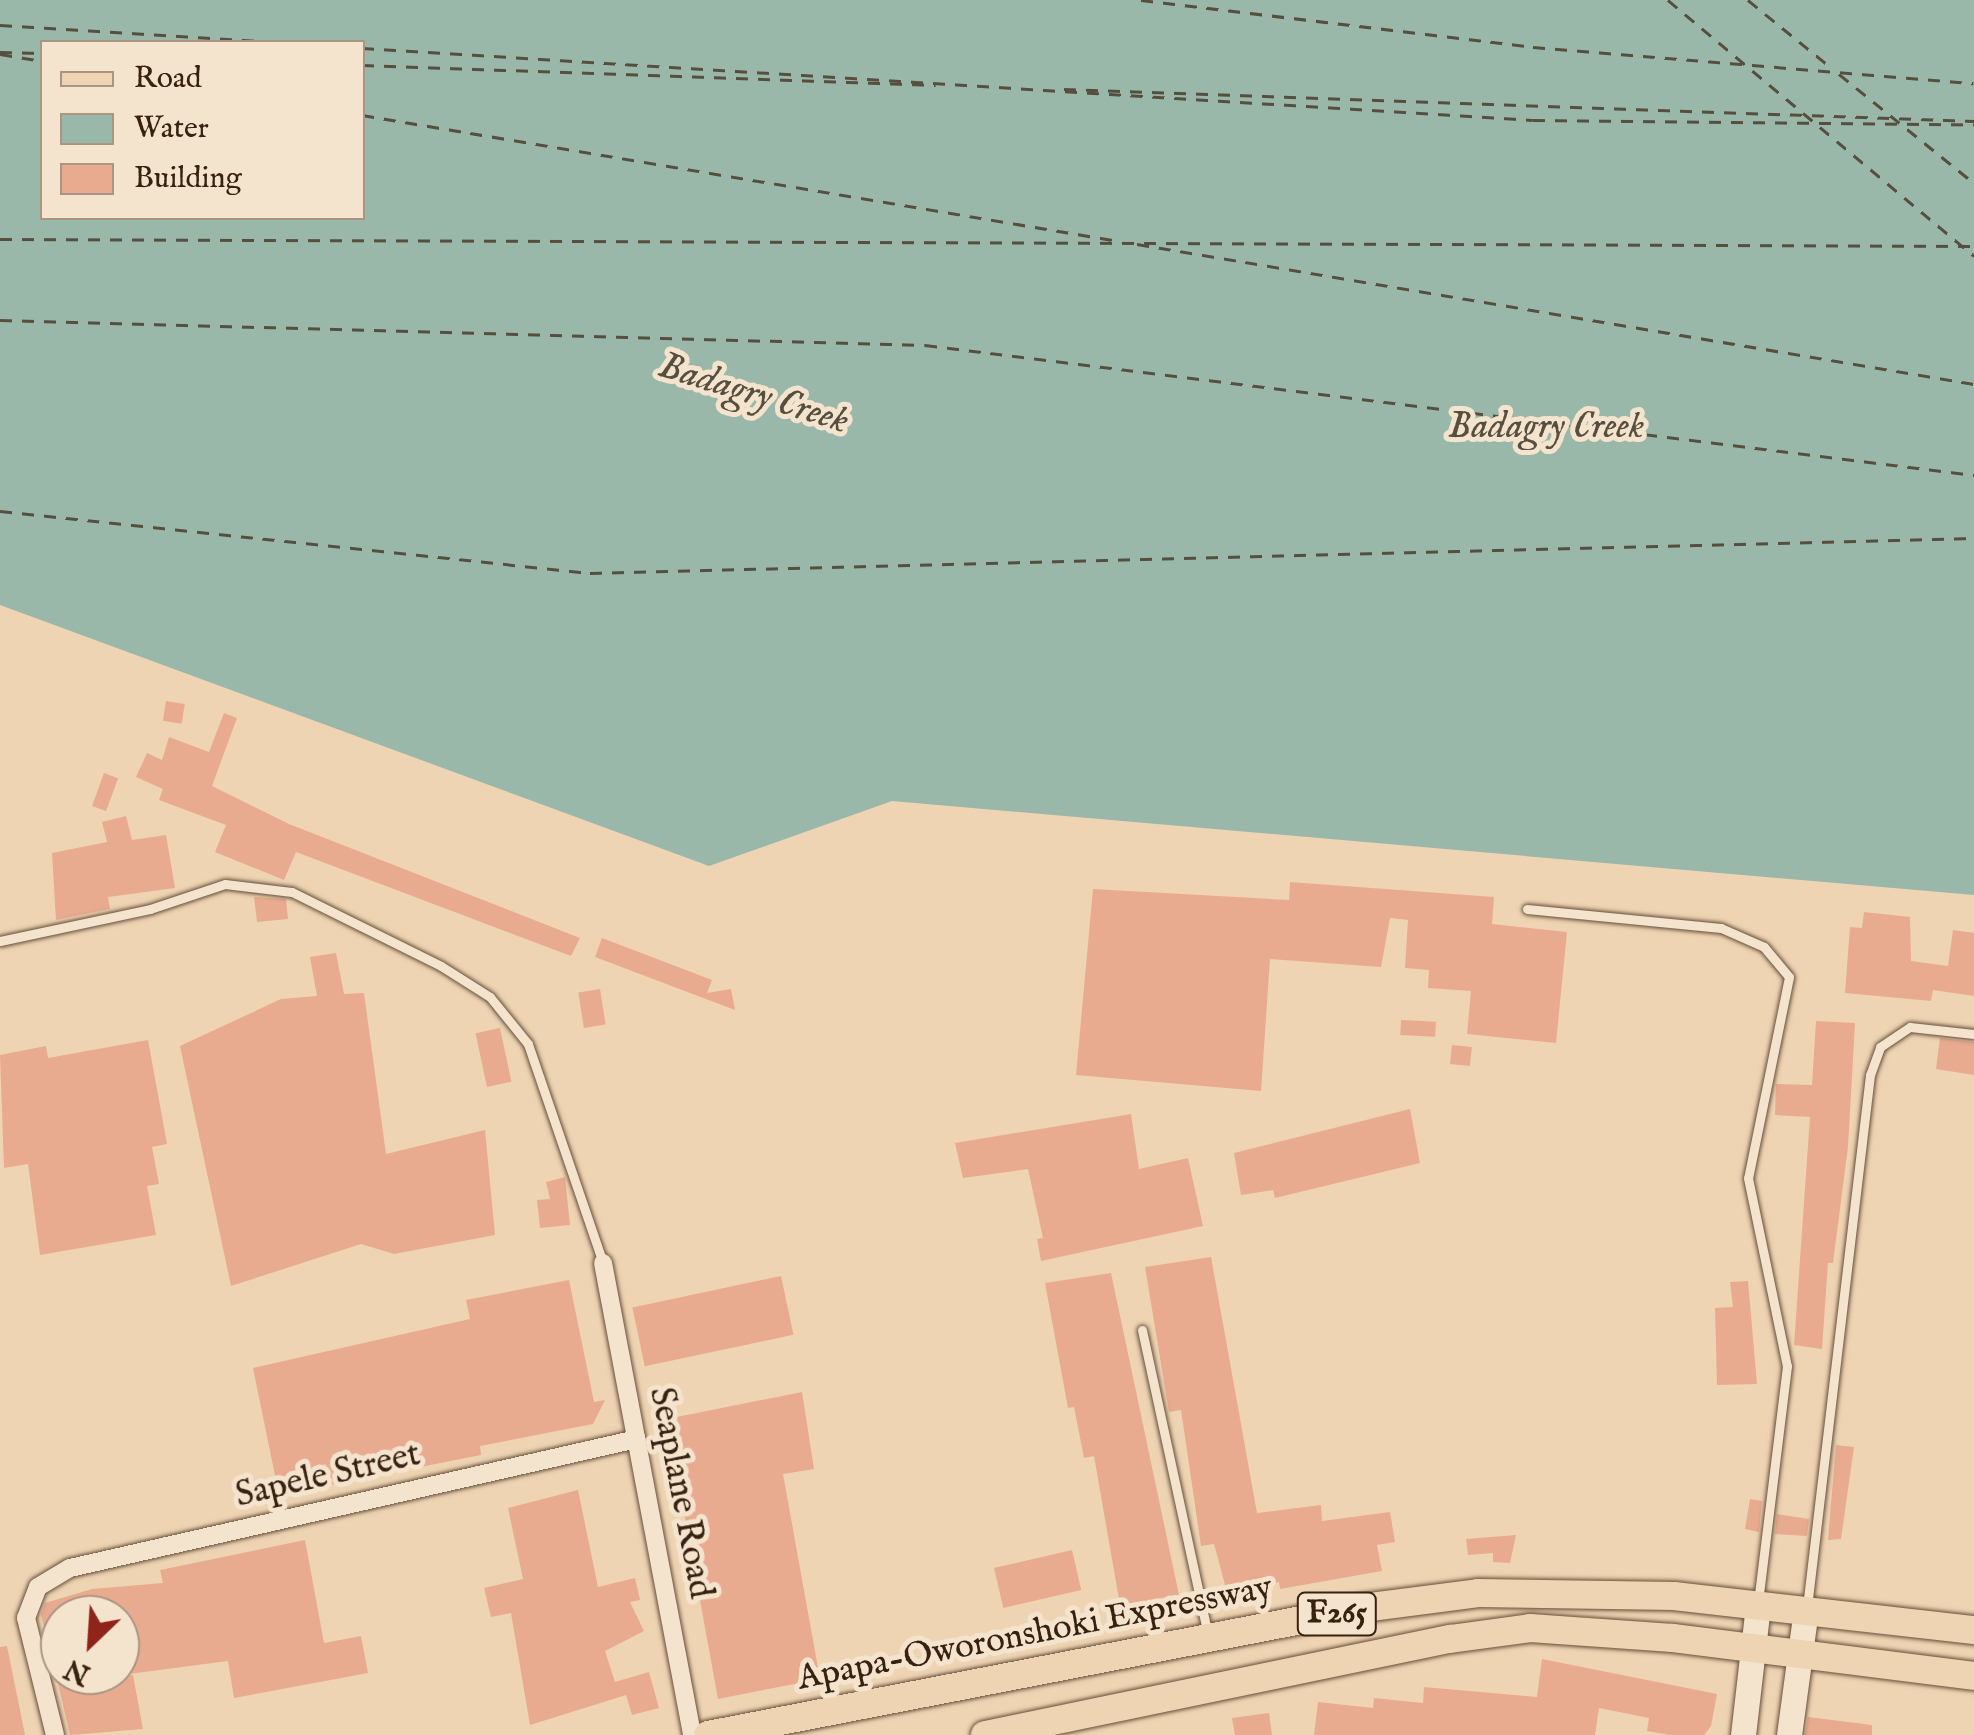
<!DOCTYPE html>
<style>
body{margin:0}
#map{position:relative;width:1974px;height:1735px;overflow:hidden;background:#eed4b2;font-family:"IM FELL English",serif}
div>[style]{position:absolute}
.water>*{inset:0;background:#9ab8a9}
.ferry>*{height:2.5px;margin-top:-1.25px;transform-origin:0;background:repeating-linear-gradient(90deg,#564e3f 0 12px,transparent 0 22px)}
.building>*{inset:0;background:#e9ab90;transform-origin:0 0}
.roads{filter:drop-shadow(0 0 2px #664e3a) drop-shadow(0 0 2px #664e3a)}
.service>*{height:9px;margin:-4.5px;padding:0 4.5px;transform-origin:4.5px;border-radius:4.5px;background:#f4e3cd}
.minor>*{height:18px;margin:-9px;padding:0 9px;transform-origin:9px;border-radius:9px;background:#f4e3cd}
.secondary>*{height:25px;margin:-12.5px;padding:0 12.5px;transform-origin:12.5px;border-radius:12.5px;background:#f4e3cd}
.primary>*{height:28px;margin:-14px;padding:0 14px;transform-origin:14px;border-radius:14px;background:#eed4b2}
span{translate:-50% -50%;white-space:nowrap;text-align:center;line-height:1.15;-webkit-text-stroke:10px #f4e3cd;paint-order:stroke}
.shield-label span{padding:2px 8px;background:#f4e3cd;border:2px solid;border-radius:8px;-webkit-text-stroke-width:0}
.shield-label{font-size:32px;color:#392112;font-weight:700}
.street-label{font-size:35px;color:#392112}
.water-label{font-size:38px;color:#564e3f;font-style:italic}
.legend{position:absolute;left:40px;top:40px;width:325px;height:180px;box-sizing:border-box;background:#f4e3cd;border:2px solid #a99582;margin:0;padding:12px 18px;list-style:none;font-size:30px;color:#392112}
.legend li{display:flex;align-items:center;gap:20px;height:50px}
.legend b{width:50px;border:2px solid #a99582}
.north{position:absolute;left:40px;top:1595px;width:100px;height:100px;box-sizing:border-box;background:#f4e3cd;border:2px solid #a99582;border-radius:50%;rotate:205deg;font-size:28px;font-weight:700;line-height:40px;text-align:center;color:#392112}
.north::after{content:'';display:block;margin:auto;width:35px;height:45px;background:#8f2418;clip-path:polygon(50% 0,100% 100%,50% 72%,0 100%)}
</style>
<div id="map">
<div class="water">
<i style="clip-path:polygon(evenodd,0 0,1974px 0,1974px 895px,892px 801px,709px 866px,0 605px,0 0,42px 42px,362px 42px,362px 218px,42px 218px,42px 42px)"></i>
</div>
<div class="ferry">
<i style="left:1141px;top:0;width:395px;rotate:6.8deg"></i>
<i style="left:1533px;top:47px;width:442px;rotate:4.7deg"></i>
<i style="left:1668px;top:0;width:399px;rotate:39.9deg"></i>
<i style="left:1748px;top:0;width:109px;rotate:39.1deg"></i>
<i style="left:0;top:25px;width:281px;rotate:3.5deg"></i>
<i style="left:362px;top:48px;width:1173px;rotate:3.52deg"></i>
<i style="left:1533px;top:120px;width:441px;rotate:0.6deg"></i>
<i style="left:0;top:52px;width:42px;rotate:1.4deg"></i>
<i style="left:0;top:54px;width:43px;rotate:9.5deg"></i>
<i style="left:362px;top:65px;width:574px;rotate:2deg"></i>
<i style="left:1839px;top:74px;width:174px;rotate:38.9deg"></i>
<i style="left:1064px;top:89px;width:911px;rotate:2.01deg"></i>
<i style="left:362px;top:115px;width:767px;rotate:9.45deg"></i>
<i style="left:0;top:239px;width:1974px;rotate:0.2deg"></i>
<i style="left:1137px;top:244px;width:849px;rotate:9.5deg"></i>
<i style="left:0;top:320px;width:925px;rotate:1.55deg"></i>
<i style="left:925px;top:345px;width:1057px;rotate:7.06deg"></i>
<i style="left:0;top:511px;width:593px;rotate:6deg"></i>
<i style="left:590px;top:573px;width:1384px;rotate:-1.45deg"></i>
</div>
<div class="building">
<i style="left:166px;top:701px;width:19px;height:20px;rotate:9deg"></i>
<i style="clip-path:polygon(224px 713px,237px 718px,212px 786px,289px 824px,580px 938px,571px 956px,296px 852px,284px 880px,215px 852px,226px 825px,159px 800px,163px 789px,136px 777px,147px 753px,162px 760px,169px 737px,209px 752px)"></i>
<i style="left:104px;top:773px;width:15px;height:35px;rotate:20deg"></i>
<i style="clip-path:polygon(126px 816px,132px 840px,166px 835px,175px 888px,108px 897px,110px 909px,56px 920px,52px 853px,107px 842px,102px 822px)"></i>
<i style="clip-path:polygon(1290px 882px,1494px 897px,1492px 924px,1567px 932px,1556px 1043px,1467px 1034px,1471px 991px,1428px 988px,1429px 970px,1405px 968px,1408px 920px,1390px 918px,1381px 967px,1270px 959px,1261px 1091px,1076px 1075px,1093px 889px,1289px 900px)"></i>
<i style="clip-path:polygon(254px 897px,286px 899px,288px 919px,257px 922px)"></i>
<i style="clip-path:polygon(1864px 912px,1910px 917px,1911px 961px,1948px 966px,1953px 930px,1974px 933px,1974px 996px,1933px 990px,1931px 1001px,1845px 993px,1850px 927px,1862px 928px)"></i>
<i style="clip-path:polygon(602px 938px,712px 980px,707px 993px,731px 989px,735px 1010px,595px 957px)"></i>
<i style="clip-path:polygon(336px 953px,344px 994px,364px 993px,386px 1154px,485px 1130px,495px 1235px,394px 1254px,361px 1244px,231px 1286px,180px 1046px,281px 999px,317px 996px,310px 957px)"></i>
<i style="left:600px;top:989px;width:36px;height:22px;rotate:81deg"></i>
<i style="left:1401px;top:1020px;width:35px;height:15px;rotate:3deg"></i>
<i style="clip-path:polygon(1816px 1021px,1855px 1023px,1848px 1147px,1833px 1263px,1828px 1263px,1822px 1349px,1794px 1345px,1810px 1117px,1775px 1115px,1776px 1084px,1812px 1085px)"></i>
<i style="left:500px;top:1028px;width:55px;height:25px;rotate:78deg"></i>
<i style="clip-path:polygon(1940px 1038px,1974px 1042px,1974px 1075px,1936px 1069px)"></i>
<i style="clip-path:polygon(148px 1040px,167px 1144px,152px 1147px,159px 1184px,147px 1186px,156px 1235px,40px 1255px,28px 1164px,4px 1168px,0 1055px,46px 1046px,48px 1058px)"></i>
<i style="left:1452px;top:1045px;width:20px;height:19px;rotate:6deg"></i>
<i style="clip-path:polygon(1410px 1109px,1420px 1163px,1275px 1198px,1273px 1190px,1241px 1195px,1234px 1153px)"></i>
<i style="clip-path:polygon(1131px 1114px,1139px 1169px,1188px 1158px,1203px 1226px,1041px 1261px,1037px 1239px,1043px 1238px,1028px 1169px,963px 1178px,955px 1143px)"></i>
<i style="clip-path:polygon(565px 1177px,570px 1225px,540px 1228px,537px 1200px,550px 1199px,546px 1182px)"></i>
<i style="clip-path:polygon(1211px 1257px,1257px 1513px,1321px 1505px,1322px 1521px,1390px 1512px,1395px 1542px,1377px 1545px,1382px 1571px,1280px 1589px,1279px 1582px,1228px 1596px,1214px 1544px,1201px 1546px,1181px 1410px,1169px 1412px,1145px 1267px)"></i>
<i style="clip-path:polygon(1111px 1273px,1179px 1595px,1120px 1605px,1094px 1456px,1084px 1458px,1074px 1407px,1068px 1408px,1045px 1283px)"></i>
<i style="left:781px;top:1276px;width:60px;height:152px;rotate:78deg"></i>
<i style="clip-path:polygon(569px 1280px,594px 1402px,605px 1400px,593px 1424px,480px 1446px,481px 1455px,279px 1495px,253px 1368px,470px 1319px,466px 1300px)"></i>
<i style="clip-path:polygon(1748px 1281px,1757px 1384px,1717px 1385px,1715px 1308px,1733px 1307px,1730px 1282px)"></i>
<i style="clip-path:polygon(802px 1392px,814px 1469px,783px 1474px,820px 1679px,718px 1699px,667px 1419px)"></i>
<i style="clip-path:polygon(1836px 1445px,1854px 1447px,1841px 1539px,1828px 1540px)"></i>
<i style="clip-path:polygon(578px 1490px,598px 1587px,635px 1578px,640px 1600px,630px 1602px,644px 1631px,605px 1651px,615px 1682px,649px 1672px,659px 1708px,632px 1715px,626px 1695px,530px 1725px,511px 1613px,491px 1617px,484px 1588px,523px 1579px,508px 1508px)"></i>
<i style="clip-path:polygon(1750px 1499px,1762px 1501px,1759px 1532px,1745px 1529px)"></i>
<i style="clip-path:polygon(1777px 1514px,1809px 1519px,1807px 1536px,1775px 1534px)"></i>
<i style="clip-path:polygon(1516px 1535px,1510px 1563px,1493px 1562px,1493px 1553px,1468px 1555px,1466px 1539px)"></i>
<i style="clip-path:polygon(305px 1540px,324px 1643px,361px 1636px,368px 1673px,234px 1698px,228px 1661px,121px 1675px,133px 1675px,143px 1729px,70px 1735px,56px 1675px,120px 1675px,120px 1615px,60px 1615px,60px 1668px,54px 1668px,41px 1615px,45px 1603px,92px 1589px,163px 1583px,160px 1570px)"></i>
<i style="left:1072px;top:1550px;width:41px;height:80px;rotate:77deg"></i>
<i style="clip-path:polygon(7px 1646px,25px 1735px,0 1735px,0 1647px)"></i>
<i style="clip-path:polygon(1542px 1659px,1717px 1694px,1711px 1726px,1704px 1735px,1670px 1735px,1647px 1731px,1649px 1718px,1599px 1708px,1595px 1735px,1314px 1735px,1318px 1702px,1373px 1708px,1374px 1698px,1423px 1703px,1424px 1687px,1537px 1697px)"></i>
<i style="clip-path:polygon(1269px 1713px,1272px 1735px,1235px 1735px,1232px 1718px)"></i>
<i style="clip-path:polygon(1808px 1717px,1872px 1725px,1872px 1735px,1805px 1735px)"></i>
</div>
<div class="roads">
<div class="service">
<i style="left:1527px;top:909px;width:195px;rotate:5.6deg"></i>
<i style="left:1721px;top:928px;width:47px;rotate:23.8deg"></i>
<i style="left:1764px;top:947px;width:39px;rotate:50deg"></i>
<i style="left:1789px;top:977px;width:205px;rotate:101.5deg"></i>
<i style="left:1748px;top:1178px;width:192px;rotate:78.3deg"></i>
<i style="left:1787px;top:1366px;width:239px;rotate:97deg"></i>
<i style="left:0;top:941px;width:153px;rotate:-12deg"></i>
<i style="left:150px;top:909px;width:79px;rotate:-18.4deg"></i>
<i style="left:225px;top:884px;width:67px;rotate:6.8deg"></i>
<i style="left:292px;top:892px;width:166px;rotate:26.4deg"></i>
<i style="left:441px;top:966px;width:58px;rotate:32.3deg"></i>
<i style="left:490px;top:997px;width:60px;rotate:51deg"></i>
<i style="left:528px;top:1044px;width:231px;rotate:71.1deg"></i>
<i style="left:1142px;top:1330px;width:313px;rotate:77.8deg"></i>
<i style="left:1807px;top:1607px;width:536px;rotate:-83.25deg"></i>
<i style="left:1870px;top:1075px;width:30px;rotate:-70deg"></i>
<i style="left:1880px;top:1047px;width:36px;rotate:-34deg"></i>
<i style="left:1910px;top:1027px;width:64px;rotate:6.2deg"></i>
</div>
<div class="minor">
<i style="left:603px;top:1263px;width:480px;rotate:79.3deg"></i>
<i style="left:55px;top:1735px;width:121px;rotate:-103.9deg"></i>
<i style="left:26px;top:1618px;width:33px;rotate:-69deg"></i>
<i style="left:38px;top:1587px;width:37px;rotate:-31deg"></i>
<i style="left:70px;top:1568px;width:581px;rotate:-12.82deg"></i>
</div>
<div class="secondary">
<i style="left:1743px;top:1735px;width:130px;rotate:-83.4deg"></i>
<i style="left:1789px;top:1735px;width:126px;rotate:-82.3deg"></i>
</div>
<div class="primary">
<i style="left:708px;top:1735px;width:667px;rotate:-10.97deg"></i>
<i style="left:1363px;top:1608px;width:116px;rotate:-7.4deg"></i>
<i style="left:1478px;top:1593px;width:196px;rotate:0.9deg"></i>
<i style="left:1674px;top:1596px;width:302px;rotate:6.5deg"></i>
<i style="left:985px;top:1735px;width:475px;rotate:-11.7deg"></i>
<i style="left:1450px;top:1639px;width:81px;rotate:-7.8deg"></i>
<i style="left:1530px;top:1628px;width:143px;rotate:4deg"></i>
<i style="left:1673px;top:1638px;width:303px;rotate:7.2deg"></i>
</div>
</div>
<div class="shield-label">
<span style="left:1337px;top:1614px">F265</span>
</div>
<div class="street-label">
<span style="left:328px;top:1476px;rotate:-13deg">Sapele Street</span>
<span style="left:680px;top:1493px;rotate:79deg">Seaplane Road</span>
<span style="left:1035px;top:1634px;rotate:-11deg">Apapa-Oworonshoki Expressway</span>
</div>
<div class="water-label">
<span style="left:753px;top:395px;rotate:17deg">Badagry Creek</span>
<span style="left:1546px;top:428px">Badagry Creek</span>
</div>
<ul class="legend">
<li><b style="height:12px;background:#eed4b2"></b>Road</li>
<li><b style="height:28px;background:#9ab8a9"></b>Water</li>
<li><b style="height:28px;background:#e9ab90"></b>Building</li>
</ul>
<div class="north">N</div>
</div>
